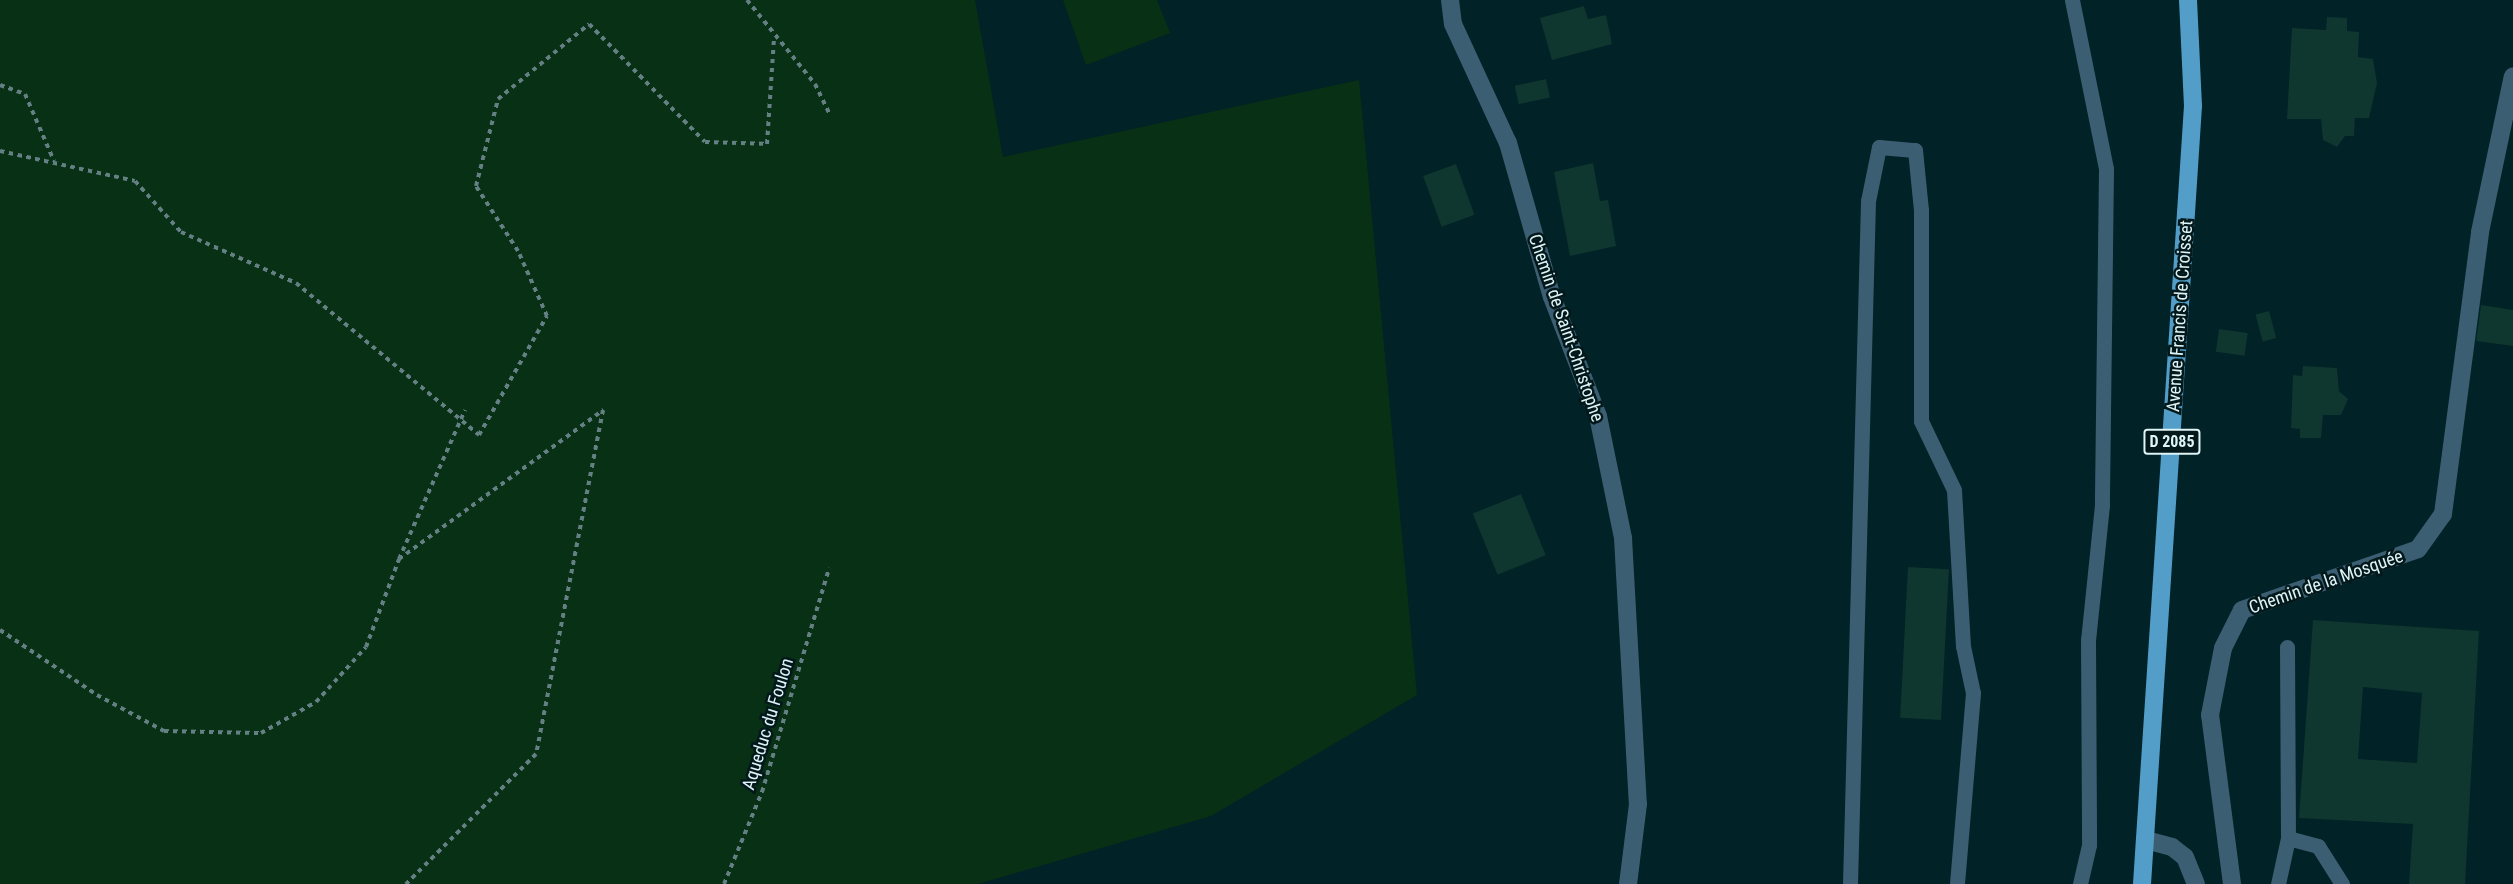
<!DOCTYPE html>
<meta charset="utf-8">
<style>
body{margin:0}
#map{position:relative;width:2513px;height:884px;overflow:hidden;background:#012226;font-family:"Roboto Condensed",sans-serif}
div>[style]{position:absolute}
.green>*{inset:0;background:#083015}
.building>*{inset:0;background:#0f362f;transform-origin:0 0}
.path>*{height:4px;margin-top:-2px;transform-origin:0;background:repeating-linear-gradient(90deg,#648084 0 4.5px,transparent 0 9px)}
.lane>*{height:15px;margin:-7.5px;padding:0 7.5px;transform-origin:7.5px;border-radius:7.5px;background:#3c5e72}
.street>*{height:18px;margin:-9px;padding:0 9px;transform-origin:9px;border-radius:9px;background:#3c5e72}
.primary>*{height:18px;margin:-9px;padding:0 9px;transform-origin:9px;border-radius:9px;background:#539ec9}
span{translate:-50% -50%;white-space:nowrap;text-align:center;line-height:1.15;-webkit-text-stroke:5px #03181b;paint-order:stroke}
.shield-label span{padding:2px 4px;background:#03181b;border:2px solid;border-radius:4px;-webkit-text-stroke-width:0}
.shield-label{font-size:16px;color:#def4f7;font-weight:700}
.street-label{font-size:18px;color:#def4f7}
</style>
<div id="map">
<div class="green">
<i style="clip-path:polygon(0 0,975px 0,1003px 157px,1359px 80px,1417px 695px,1211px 816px,978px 884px,0 884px)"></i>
<i style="clip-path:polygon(1063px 0,1157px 0,1170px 33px,1086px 65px)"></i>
</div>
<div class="building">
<i style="clip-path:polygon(1584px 6px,1588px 19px,1606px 15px,1612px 44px,1552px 60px,1540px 18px)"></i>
<i style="clip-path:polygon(2327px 17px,2347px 18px,2347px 31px,2359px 32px,2358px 57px,2373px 59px,2377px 83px,2369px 118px,2355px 118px,2354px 136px,2345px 136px,2337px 147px,2323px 140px,2321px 119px,2287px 119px,2292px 28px,2326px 30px)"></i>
<i style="left:1546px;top:79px;width:19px;height:32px;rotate:78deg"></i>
<i style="clip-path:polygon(1593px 163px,1600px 201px,1608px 200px,1616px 246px,1570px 256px,1554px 172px)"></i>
<i style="left:1456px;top:164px;width:54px;height:35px;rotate:70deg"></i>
<i style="clip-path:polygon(2481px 305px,2513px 310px,2513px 346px,2476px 341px)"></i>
<i style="left:2269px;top:311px;width:28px;height:14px;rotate:75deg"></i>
<i style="left:2219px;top:329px;width:29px;height:23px;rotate:8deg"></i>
<i style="clip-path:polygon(2303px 366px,2337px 368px,2339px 391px,2348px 399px,2341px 415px,2323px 415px,2321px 438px,2300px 438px,2300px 429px,2291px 428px,2293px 375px,2302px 376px)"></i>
<i style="left:1521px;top:494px;width:66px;height:52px;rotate:68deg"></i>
<i style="left:1908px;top:567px;width:41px;height:151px;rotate:3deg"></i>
<i style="clip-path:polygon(evenodd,2313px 620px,2479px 631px,2465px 884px,2409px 884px,2413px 824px,2299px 818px,2313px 620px,2363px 687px,2422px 693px,2417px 763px,2358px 759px,2363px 687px)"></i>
</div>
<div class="path">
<i style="left:747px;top:0;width:108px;rotate:51deg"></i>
<i style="left:815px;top:84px;width:32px;rotate:64deg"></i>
<i style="left:0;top:85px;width:27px;rotate:20deg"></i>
<i style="left:25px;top:94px;width:73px;rotate:66.6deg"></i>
<i style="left:0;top:151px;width:138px;rotate:12.5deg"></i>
<i style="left:135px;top:181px;width:69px;rotate:48deg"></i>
<i style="left:181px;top:232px;width:126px;rotate:23.9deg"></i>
<i style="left:296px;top:283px;width:238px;rotate:39.7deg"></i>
<i style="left:479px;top:435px;width:137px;rotate:-60.3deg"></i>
<i style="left:547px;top:316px;width:71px;rotate:-114deg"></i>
<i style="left:518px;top:251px;width:77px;rotate:-122.9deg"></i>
<i style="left:476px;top:186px;width:90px;rotate:-75.8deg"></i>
<i style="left:498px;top:99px;width:118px;rotate:-39.5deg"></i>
<i style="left:589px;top:24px;width:165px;rotate:45.5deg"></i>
<i style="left:705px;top:142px;width:62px;rotate:1.8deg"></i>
<i style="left:767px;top:144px;width:106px;rotate:-86.2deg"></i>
<i style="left:399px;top:559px;width:253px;rotate:-36.1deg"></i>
<i style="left:603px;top:410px;width:350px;rotate:101deg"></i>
<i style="left:536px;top:754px;width:184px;rotate:135deg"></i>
<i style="left:0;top:630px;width:117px;rotate:33.8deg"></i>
<i style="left:97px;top:695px;width:76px;rotate:28.2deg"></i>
<i style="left:164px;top:731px;width:97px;rotate:1.2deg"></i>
<i style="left:261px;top:733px;width:63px;rotate:-29.4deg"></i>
<i style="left:316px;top:702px;width:74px;rotate:-47.7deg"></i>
<i style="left:366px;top:647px;width:94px;rotate:-69.4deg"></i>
<i style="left:399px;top:559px;width:163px;rotate:-66.1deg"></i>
<i style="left:724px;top:884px;width:100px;rotate:-67.6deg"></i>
<i style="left:762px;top:792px;width:234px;rotate:-73.3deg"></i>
</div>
<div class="lane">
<i style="left:2072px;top:0;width:172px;rotate:78.6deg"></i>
<i style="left:2106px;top:169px;width:336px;rotate:90.7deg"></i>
<i style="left:2102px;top:505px;width:136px;rotate:95.9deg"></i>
<i style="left:2088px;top:640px;width:205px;rotate:89.7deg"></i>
<i style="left:2089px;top:845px;width:40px;rotate:103deg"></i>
<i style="left:2287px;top:647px;width:191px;rotate:89.7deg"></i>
<i style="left:1850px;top:884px;width:683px;rotate:-88.49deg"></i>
<i style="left:1868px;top:201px;width:55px;rotate:-78.5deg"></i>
<i style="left:1879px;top:147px;width:36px;rotate:5deg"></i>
<i style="left:1915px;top:150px;width:60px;rotate:84.3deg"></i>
<i style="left:1921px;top:210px;width:211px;rotate:90deg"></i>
<i style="left:1921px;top:421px;width:76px;rotate:64.4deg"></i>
<i style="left:1954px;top:490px;width:156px;rotate:86.7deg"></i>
<i style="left:1963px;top:646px;width:48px;rotate:78deg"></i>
<i style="left:1973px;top:693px;width:192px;rotate:94.8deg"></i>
<i style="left:2278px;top:884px;width:47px;rotate:-77.7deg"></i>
<i style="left:2288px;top:838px;width:31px;rotate:15deg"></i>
<i style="left:2318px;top:846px;width:45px;rotate:57.7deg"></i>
</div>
<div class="street">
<i style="left:1450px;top:0;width:24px;rotate:83deg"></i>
<i style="left:1453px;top:24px;width:131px;rotate:65.2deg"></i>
<i style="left:1508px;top:143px;width:160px;rotate:74.1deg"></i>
<i style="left:1552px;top:297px;width:128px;rotate:68.9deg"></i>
<i style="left:1598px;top:416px;width:125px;rotate:78.4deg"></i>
<i style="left:1623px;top:538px;width:266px;rotate:86.8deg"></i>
<i style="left:1638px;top:804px;width:81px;rotate:97.1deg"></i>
<i style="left:2146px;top:840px;width:27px;rotate:15deg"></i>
<i style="left:2172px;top:847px;width:16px;rotate:38deg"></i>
<i style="left:2185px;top:857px;width:29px;rotate:68deg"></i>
<i style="left:2232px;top:884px;width:170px;rotate:-97.4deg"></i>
<i style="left:2210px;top:715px;width:68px;rotate:-79deg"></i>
<i style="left:2223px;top:648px;width:42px;rotate:-63.4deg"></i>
<i style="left:2242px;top:610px;width:186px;rotate:-19.1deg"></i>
<i style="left:2418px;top:549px;width:43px;rotate:-54.5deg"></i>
<i style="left:2443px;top:514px;width:284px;rotate:-82.5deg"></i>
<i style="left:2480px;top:232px;width:159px;rotate:-78.1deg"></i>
</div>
<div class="primary">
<i style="left:2142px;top:884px;width:780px;rotate:-86.25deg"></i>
<i style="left:2193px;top:106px;width:106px;rotate:-92.7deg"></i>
</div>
<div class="shield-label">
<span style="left:2172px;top:442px">D 2085</span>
</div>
<div class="street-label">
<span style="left:2180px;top:316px;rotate:-86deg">Avenue Francis de Croisset</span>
<span style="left:1566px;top:328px;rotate:71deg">Chemin de Saint-Christophe</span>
<span style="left:2326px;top:582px;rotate:-19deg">Chemin de la Mosquée</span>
<span style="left:768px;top:724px;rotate:-73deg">Aqueduc du Foulon</span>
</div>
</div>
